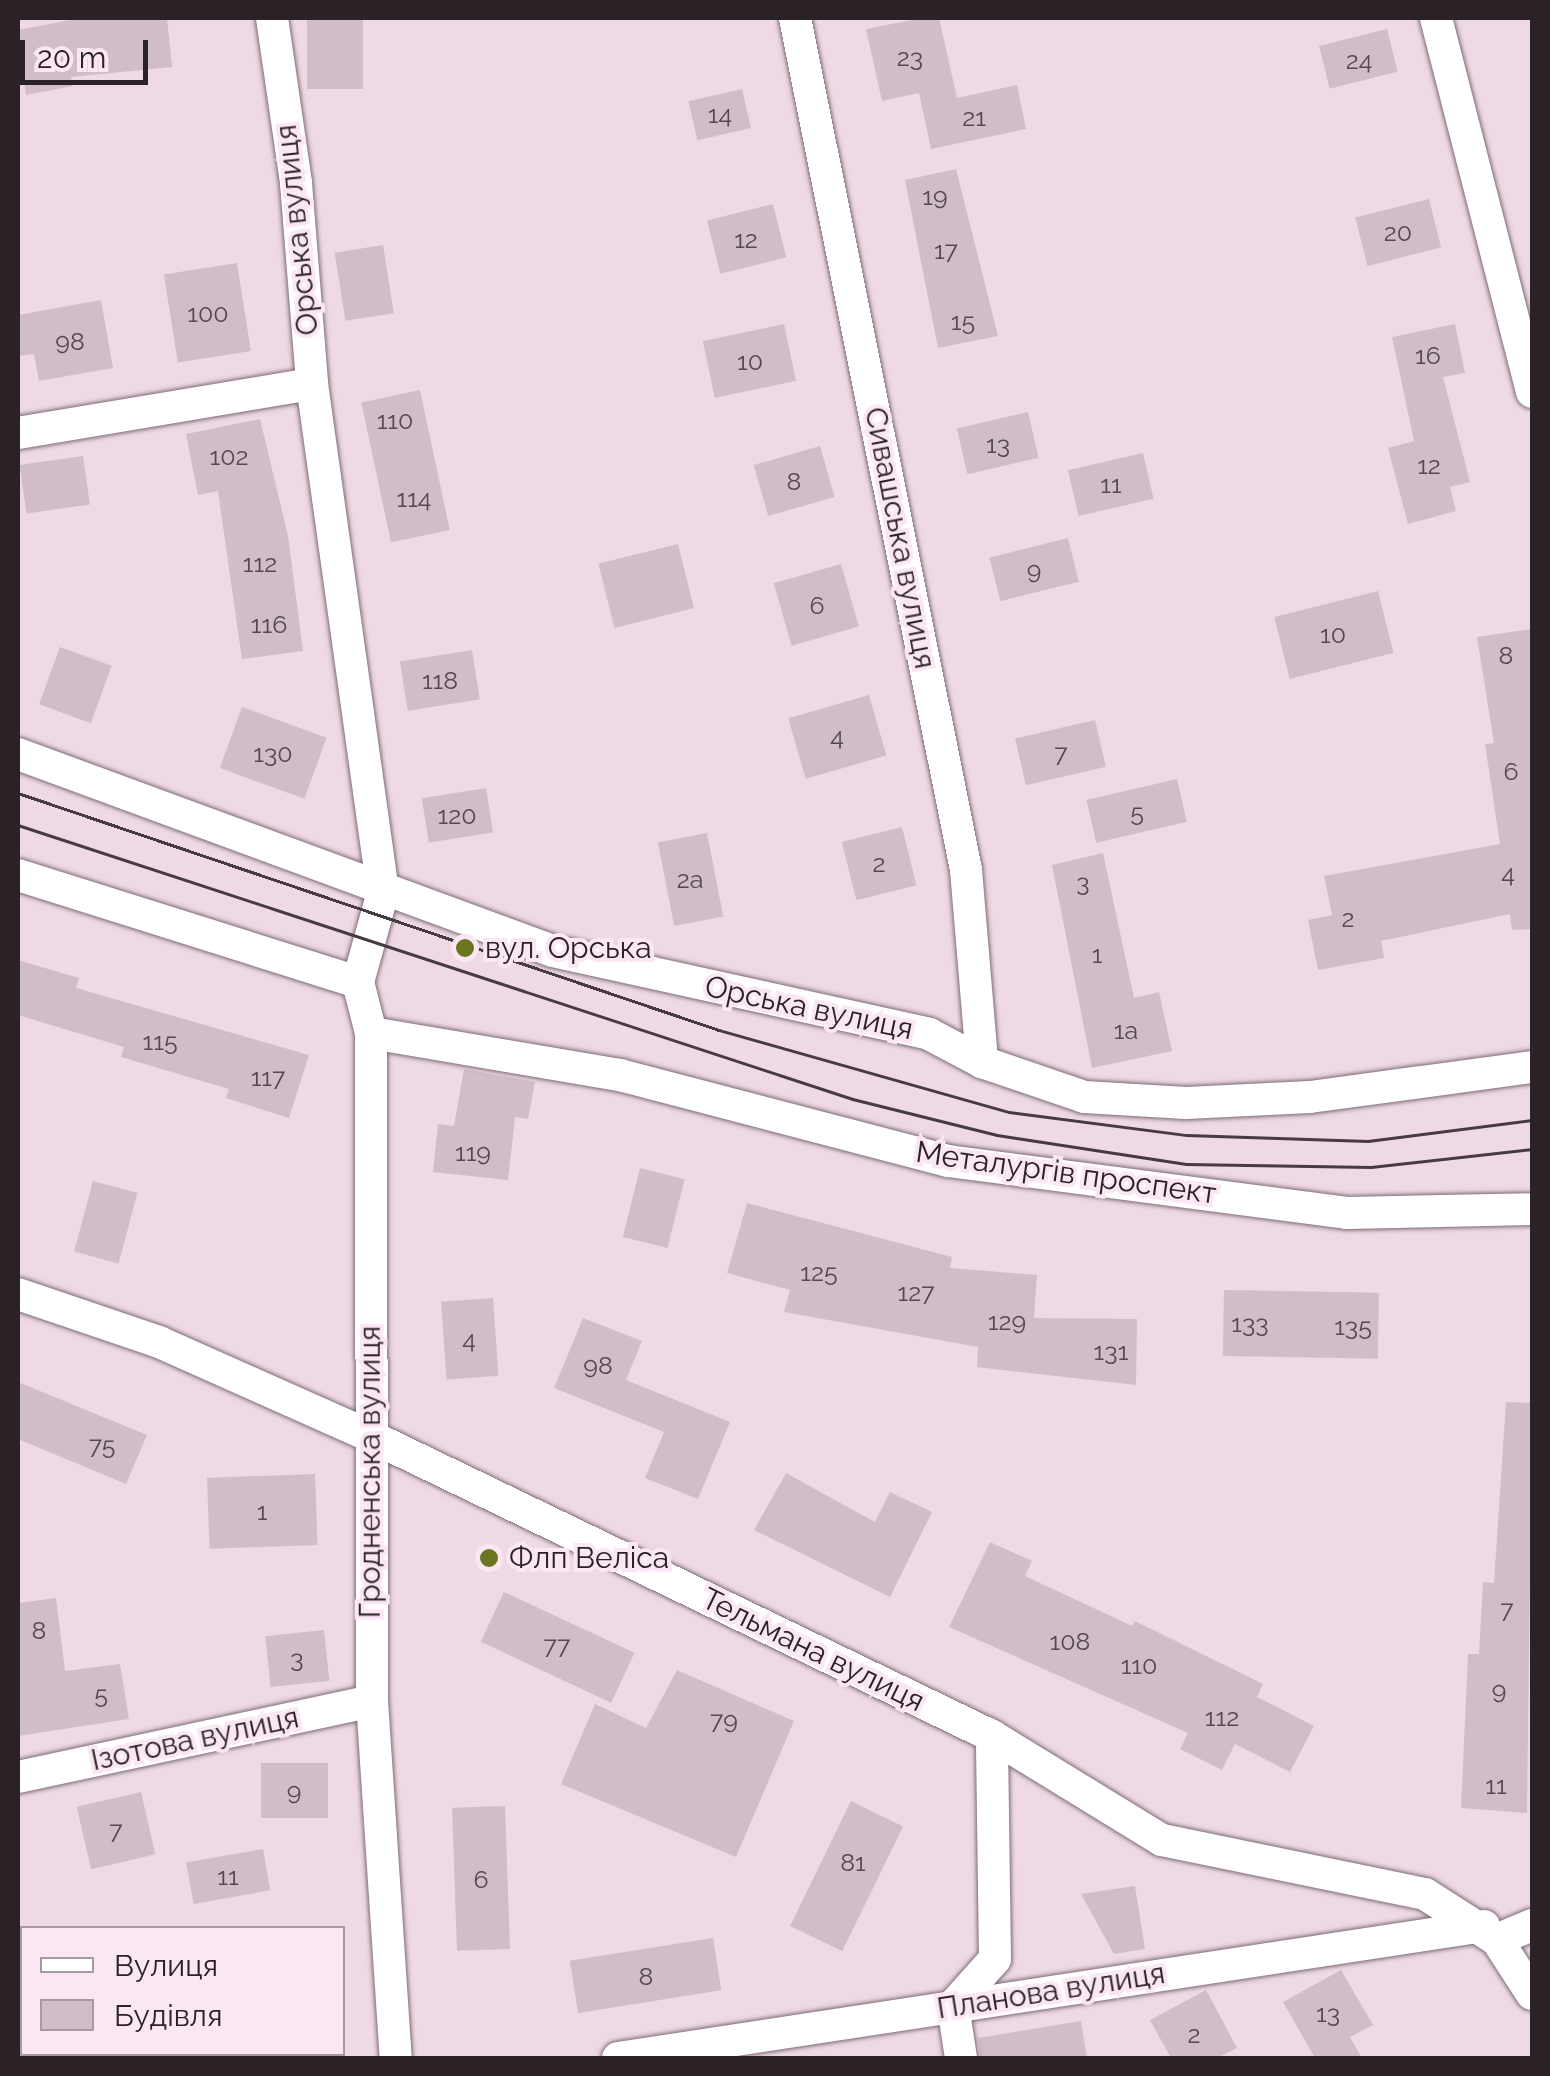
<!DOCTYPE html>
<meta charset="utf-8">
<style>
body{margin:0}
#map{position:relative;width:1550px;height:2076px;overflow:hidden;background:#eed9e5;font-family:Raleway,sans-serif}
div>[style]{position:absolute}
.building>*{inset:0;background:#d1bdc8;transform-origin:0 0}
.roads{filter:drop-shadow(0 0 2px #7e6c77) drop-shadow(0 0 2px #7e6c77)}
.minor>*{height:32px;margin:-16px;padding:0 16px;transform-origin:16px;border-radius:16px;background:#fff}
.tram>*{height:2.5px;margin:-1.25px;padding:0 1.25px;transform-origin:1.25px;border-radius:1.25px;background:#453b41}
.dots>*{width:28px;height:28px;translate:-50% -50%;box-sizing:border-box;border:5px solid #fbe6f3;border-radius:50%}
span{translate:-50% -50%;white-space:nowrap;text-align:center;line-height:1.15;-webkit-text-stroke:8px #fbe6f3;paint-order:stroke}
.number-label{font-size:25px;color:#54494f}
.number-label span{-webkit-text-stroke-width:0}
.street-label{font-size:30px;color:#2a2227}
.poi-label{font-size:30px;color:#2a2227}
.left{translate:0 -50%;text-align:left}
.frame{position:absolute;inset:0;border:20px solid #2a2227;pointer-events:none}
.legend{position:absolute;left:20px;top:1926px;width:325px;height:130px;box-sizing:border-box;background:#fbe6f3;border:2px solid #a798a1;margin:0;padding:12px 18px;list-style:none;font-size:30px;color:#2a2227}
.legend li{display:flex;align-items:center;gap:20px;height:50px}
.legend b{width:50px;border:2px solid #a798a1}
.scale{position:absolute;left:20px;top:40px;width:128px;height:45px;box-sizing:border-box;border:5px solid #2a2227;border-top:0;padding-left:12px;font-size:30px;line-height:35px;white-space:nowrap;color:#2a2227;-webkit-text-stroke:8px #fbe6f3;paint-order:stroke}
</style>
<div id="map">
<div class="building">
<i style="clip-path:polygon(80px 18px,167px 18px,172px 67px,71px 77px,73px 86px,26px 95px,18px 30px)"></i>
<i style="left:307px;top:18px;width:56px;height:71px"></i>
<i style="clip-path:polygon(922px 18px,939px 18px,957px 98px,1017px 85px,1026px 129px,931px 149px,919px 93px,882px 101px,866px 29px)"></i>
<i style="left:1387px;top:29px;width:44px;height:70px;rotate:76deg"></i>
<i style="left:742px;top:89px;width:40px;height:55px;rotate:77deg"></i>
<i style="clip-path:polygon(956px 169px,998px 336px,938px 348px,905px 180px)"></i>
<i style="left:1429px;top:199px;width:50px;height:76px;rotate:76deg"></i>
<i style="left:773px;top:204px;width:55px;height:68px;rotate:76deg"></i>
<i style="left:383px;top:245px;width:69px;height:49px;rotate:81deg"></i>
<i style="left:237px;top:263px;width:89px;height:74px;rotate:81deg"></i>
<i style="clip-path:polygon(101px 300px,113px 368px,39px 381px,34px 354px,18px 356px,18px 315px)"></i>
<i style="left:784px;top:324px;width:58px;height:83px;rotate:78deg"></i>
<i style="clip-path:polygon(1455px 324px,1465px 373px,1443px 377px,1470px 482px,1450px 487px,1456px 511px,1408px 524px,1388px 448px,1414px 441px,1392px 337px)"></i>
<i style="left:420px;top:390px;width:143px;height:60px;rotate:78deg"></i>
<i style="left:1028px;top:412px;width:47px;height:73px;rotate:77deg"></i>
<i style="clip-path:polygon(260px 419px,288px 536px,303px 651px,242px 659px,218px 491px,198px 495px,186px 434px)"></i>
<i style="left:820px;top:446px;width:53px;height:69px;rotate:74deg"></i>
<i style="left:1143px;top:453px;width:47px;height:77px;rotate:77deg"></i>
<i style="left:83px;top:456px;width:49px;height:64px;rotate:82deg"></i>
<i style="left:1068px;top:538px;width:45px;height:81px;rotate:76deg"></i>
<i style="left:678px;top:544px;width:66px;height:82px;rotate:76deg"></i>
<i style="left:841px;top:564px;width:65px;height:70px;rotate:74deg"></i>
<i style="left:1378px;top:591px;width:64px;height:107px;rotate:76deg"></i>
<i style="clip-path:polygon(1532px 629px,1532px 929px,1512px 930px,1510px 914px,1381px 941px,1384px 958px,1318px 970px,1308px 920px,1332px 915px,1324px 876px,1500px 844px,1485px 744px,1494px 743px,1477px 637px)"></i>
<i style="left:60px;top:647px;width:55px;height:61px;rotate:20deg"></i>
<i style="left:472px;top:650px;width:50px;height:73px;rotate:81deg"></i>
<i style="left:869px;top:695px;width:63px;height:84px;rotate:74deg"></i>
<i style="left:242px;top:707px;width:90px;height:65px;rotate:20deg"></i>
<i style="left:1095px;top:720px;width:48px;height:82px;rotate:77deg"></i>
<i style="left:1177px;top:779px;width:44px;height:93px;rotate:77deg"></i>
<i style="left:486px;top:788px;width:45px;height:65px;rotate:81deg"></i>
<i style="left:902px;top:827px;width:60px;height:62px;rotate:76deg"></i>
<i style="left:707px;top:833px;width:85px;height:50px;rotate:79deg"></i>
<i style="clip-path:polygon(1103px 853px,1134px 998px,1159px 992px,1172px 1051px,1092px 1068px,1052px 865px)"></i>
<i style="clip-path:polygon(18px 960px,79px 978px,76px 988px,309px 1055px,289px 1118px,226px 1098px,229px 1089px,121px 1057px,124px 1047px,18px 1015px)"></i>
<i style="clip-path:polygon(464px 1069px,535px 1082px,528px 1119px,515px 1117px,508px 1180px,433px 1172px,438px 1124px,454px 1126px)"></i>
<i style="left:640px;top:1168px;width:46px;height:71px;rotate:14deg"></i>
<i style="left:93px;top:1181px;width:46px;height:73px;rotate:15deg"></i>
<i style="clip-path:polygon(747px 1203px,952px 1257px,950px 1268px,1037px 1275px,1034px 1318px,1137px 1319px,1136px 1385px,977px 1367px,978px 1347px,784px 1312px,790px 1290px,727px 1273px)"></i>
<i style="left:1224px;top:1290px;width:155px;height:66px;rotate:1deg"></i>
<i style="left:493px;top:1298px;width:78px;height:52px;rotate:86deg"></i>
<i style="clip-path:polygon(583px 1318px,642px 1341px,626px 1380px,730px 1422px,698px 1499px,645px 1478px,664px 1432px,554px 1388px)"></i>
<i style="clip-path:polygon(18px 1382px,147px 1435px,126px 1484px,18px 1439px)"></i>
<i style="clip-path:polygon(1506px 1402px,1532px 1403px,1527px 1813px,1461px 1808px,1468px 1654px,1479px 1654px,1483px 1582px,1494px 1583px)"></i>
<i style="clip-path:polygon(786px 1473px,875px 1522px,890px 1492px,932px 1512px,890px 1597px,754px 1530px)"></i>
<i style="left:315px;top:1474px;width:71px;height:108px;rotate:88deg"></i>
<i style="clip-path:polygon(990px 1542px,1032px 1561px,1025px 1576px,1132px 1626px,1135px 1621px,1263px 1684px,1257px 1697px,1314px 1726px,1290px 1772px,1235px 1744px,1222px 1770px,1180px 1749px,1188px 1733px,949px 1627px)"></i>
<i style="left:504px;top:1592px;width:144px;height:55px;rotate:25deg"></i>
<i style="clip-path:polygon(56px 1598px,65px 1671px,120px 1664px,129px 1719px,18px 1736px,18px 1603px)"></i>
<i style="left:324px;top:1630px;width:51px;height:59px;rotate:84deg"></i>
<i style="clip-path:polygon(677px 1670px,794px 1721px,736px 1857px,561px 1784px,595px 1704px,646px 1728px)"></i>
<i style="left:261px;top:1763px;width:67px;height:55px"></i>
<i style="left:141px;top:1792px;width:64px;height:66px;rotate:77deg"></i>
<i style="left:851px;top:1801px;width:58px;height:139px;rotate:26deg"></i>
<i style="left:505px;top:1806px;width:143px;height:53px;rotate:88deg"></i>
<i style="left:263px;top:1849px;width:42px;height:78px;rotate:80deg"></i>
<i style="clip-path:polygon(1135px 1886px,1145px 1949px,1114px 1954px,1081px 1894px)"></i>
<i style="left:713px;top:1938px;width:53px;height:145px;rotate:81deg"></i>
<i style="clip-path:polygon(1341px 1970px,1373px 2025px,1350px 2037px,1362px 2058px,1315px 2058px,1283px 2002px)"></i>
<i style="clip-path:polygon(1206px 1990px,1237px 2048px,1217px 2058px,1171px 2058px,1150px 2020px)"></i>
<i style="clip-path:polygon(1081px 2021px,1087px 2058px,980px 2058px,978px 2038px)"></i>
</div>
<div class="roads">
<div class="minor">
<i style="left:272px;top:18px;width:167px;rotate:81.7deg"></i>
<i style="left:296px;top:183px;width:202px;rotate:85.4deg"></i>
<i style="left:312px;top:384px;width:513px;rotate:82.04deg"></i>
<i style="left:383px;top:892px;width:93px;rotate:105.5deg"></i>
<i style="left:358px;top:982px;width:53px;rotate:75.7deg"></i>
<i style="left:371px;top:1033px;width:668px;rotate:89.91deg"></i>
<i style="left:372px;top:1701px;width:358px;rotate:86.2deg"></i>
<i style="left:795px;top:18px;width:869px;rotate:78.65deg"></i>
<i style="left:966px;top:870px;width:193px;rotate:85.2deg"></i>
<i style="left:1436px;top:18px;width:386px;rotate:75.6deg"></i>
<i style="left:18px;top:433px;width:298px;rotate:-9.5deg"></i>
<i style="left:18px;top:754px;width:570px;rotate:20.21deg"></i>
<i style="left:553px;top:951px;width:385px;rotate:12.4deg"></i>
<i style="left:929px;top:1034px;width:60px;rotate:27.8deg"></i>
<i style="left:982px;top:1062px;width:108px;rotate:18.9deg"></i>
<i style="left:1084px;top:1097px;width:102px;rotate:3.4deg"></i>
<i style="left:1186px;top:1103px;width:124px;rotate:-2.8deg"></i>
<i style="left:1310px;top:1097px;width:224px;rotate:-7.7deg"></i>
<i style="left:18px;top:875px;width:356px;rotate:17.5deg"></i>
<i style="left:371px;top:1033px;width:253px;rotate:9.6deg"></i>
<i style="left:620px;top:1075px;width:339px;rotate:14.7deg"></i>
<i style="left:948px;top:1161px;width:402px;rotate:7.4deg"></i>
<i style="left:1347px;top:1213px;width:185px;rotate:-1.2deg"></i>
<i style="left:18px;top:1294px;width:149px;rotate:18.8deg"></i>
<i style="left:159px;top:1342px;width:229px;rotate:24deg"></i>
<i style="left:368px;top:1435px;width:693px;rotate:25.75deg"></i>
<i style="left:992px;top:1736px;width:199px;rotate:31.5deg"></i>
<i style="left:1162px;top:1840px;width:268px;rotate:11.6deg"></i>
<i style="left:1425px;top:1894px;width:85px;rotate:32.6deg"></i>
<i style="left:18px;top:1777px;width:362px;rotate:-12.1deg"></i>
<i style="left:1532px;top:1925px;width:38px;rotate:157deg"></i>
<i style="left:1497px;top:1940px;width:64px;rotate:57.1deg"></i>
<i style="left:618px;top:2058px;width:876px;rotate:-8.67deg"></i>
<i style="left:961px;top:2058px;width:53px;rotate:-98.7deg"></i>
<i style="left:953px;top:2006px;width:63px;rotate:-48.2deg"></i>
<i style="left:995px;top:1959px;width:223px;rotate:-90.8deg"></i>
</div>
</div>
<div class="tram">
<i style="left:18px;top:793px;width:740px;rotate:18.68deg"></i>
<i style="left:719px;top:1030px;width:301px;rotate:15.8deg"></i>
<i style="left:1009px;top:1112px;width:179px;rotate:7.4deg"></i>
<i style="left:1187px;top:1135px;width:181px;rotate:1.9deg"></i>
<i style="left:1368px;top:1141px;width:165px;rotate:-7.3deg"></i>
<i style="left:18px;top:825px;width:879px;rotate:18.17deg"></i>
<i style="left:853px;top:1099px;width:148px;rotate:14deg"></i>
<i style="left:997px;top:1135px;width:191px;rotate:8.7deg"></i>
<i style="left:1186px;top:1164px;width:185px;rotate:0.9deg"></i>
<i style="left:1371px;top:1167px;width:162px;rotate:-6.4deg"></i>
</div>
<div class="dots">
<i style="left:465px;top:948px;background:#6b7621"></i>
<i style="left:489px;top:1558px;background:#6b7621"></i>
</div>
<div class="number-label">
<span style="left:910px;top:57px">23</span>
<span style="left:1359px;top:60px">24</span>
<span style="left:720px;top:114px">14</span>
<span style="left:974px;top:117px">21</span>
<span style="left:935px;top:196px">19</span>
<span style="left:1398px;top:232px">20</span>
<span style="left:746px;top:239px">12</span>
<span style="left:946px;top:250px">17</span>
<span style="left:208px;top:313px">100</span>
<span style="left:963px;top:321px">15</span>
<span style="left:70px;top:341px">98</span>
<span style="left:1428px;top:355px">16</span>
<span style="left:750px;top:361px">10</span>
<span style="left:395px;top:420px">110</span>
<span style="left:998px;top:444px">13</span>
<span style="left:229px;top:456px">102</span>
<span style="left:1429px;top:465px">12</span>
<span style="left:794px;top:481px">8</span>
<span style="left:1111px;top:484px">11</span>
<span style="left:414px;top:498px">114</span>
<span style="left:260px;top:563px">112</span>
<span style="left:1034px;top:570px">9</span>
<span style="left:817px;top:605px">6</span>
<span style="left:269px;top:624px">116</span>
<span style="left:1333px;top:634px">10</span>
<span style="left:1506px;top:655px">8</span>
<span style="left:440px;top:680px">118</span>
<span style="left:837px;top:736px">4</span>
<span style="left:273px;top:753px">130</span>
<span style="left:1061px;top:753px">7</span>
<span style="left:1511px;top:771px">6</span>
<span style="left:1137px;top:812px">5</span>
<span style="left:457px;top:815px">120</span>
<span style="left:879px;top:863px">2</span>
<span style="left:1508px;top:873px">4</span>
<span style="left:690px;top:879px">2а</span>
<span style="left:1083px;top:882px">3</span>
<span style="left:1348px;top:918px">2</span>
<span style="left:1097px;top:954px">1</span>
<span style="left:1126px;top:1030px">1а</span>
<span style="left:160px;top:1041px">115</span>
<span style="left:268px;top:1077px">117</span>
<span style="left:473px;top:1152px">119</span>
<span style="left:819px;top:1272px">125</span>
<span style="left:916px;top:1292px">127</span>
<span style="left:1007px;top:1321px">129</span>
<span style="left:1250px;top:1323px">133</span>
<span style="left:1353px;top:1326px">135</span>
<span style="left:469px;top:1339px">4</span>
<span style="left:1111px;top:1351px">131</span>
<span style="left:598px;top:1365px">98</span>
<span style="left:102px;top:1445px">75</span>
<span style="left:262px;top:1511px">1</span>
<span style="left:1507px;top:1609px">7</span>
<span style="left:39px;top:1630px">8</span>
<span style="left:1070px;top:1641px">108</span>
<span style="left:557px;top:1645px">77</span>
<span style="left:297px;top:1658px">3</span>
<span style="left:1139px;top:1665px">110</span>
<span style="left:1499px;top:1690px">9</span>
<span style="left:101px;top:1694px">5</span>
<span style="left:1222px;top:1717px">112</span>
<span style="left:724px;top:1720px">79</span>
<span style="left:1496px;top:1785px">11</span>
<span style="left:294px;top:1791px">9</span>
<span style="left:116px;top:1830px">7</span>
<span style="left:853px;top:1862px">81</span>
<span style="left:228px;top:1876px">11</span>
<span style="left:481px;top:1879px">6</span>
<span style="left:646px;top:1976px">8</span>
<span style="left:1328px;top:2013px">13</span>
<span style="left:1194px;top:2034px">2</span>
</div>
<div class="street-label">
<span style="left:297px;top:230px;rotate:-96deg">Орська вулиця</span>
<span style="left:900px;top:538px;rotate:79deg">Сивашська вулиця</span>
<span style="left:809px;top:1008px;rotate:12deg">Орська вулиця</span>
<span style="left:1066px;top:1173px;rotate:8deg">Металургів проспект</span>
<span style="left:370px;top:1472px;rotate:-90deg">Гродненська вулиця</span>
<span style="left:813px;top:1650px;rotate:26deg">Тельмана вулиця</span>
<span style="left:195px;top:1739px;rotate:-12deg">Ізотова вулиця</span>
<span style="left:1051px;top:1991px;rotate:-9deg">Планова вулиця</span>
</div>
<div class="poi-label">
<span class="left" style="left:485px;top:948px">вул. Орська</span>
<span class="left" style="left:509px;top:1558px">Флп Веліса</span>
</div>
<div class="frame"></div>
<ul class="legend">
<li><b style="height:12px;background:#fff"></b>Вулиця</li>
<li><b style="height:28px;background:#d1bdc8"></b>Будівля</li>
</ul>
<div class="scale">20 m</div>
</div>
